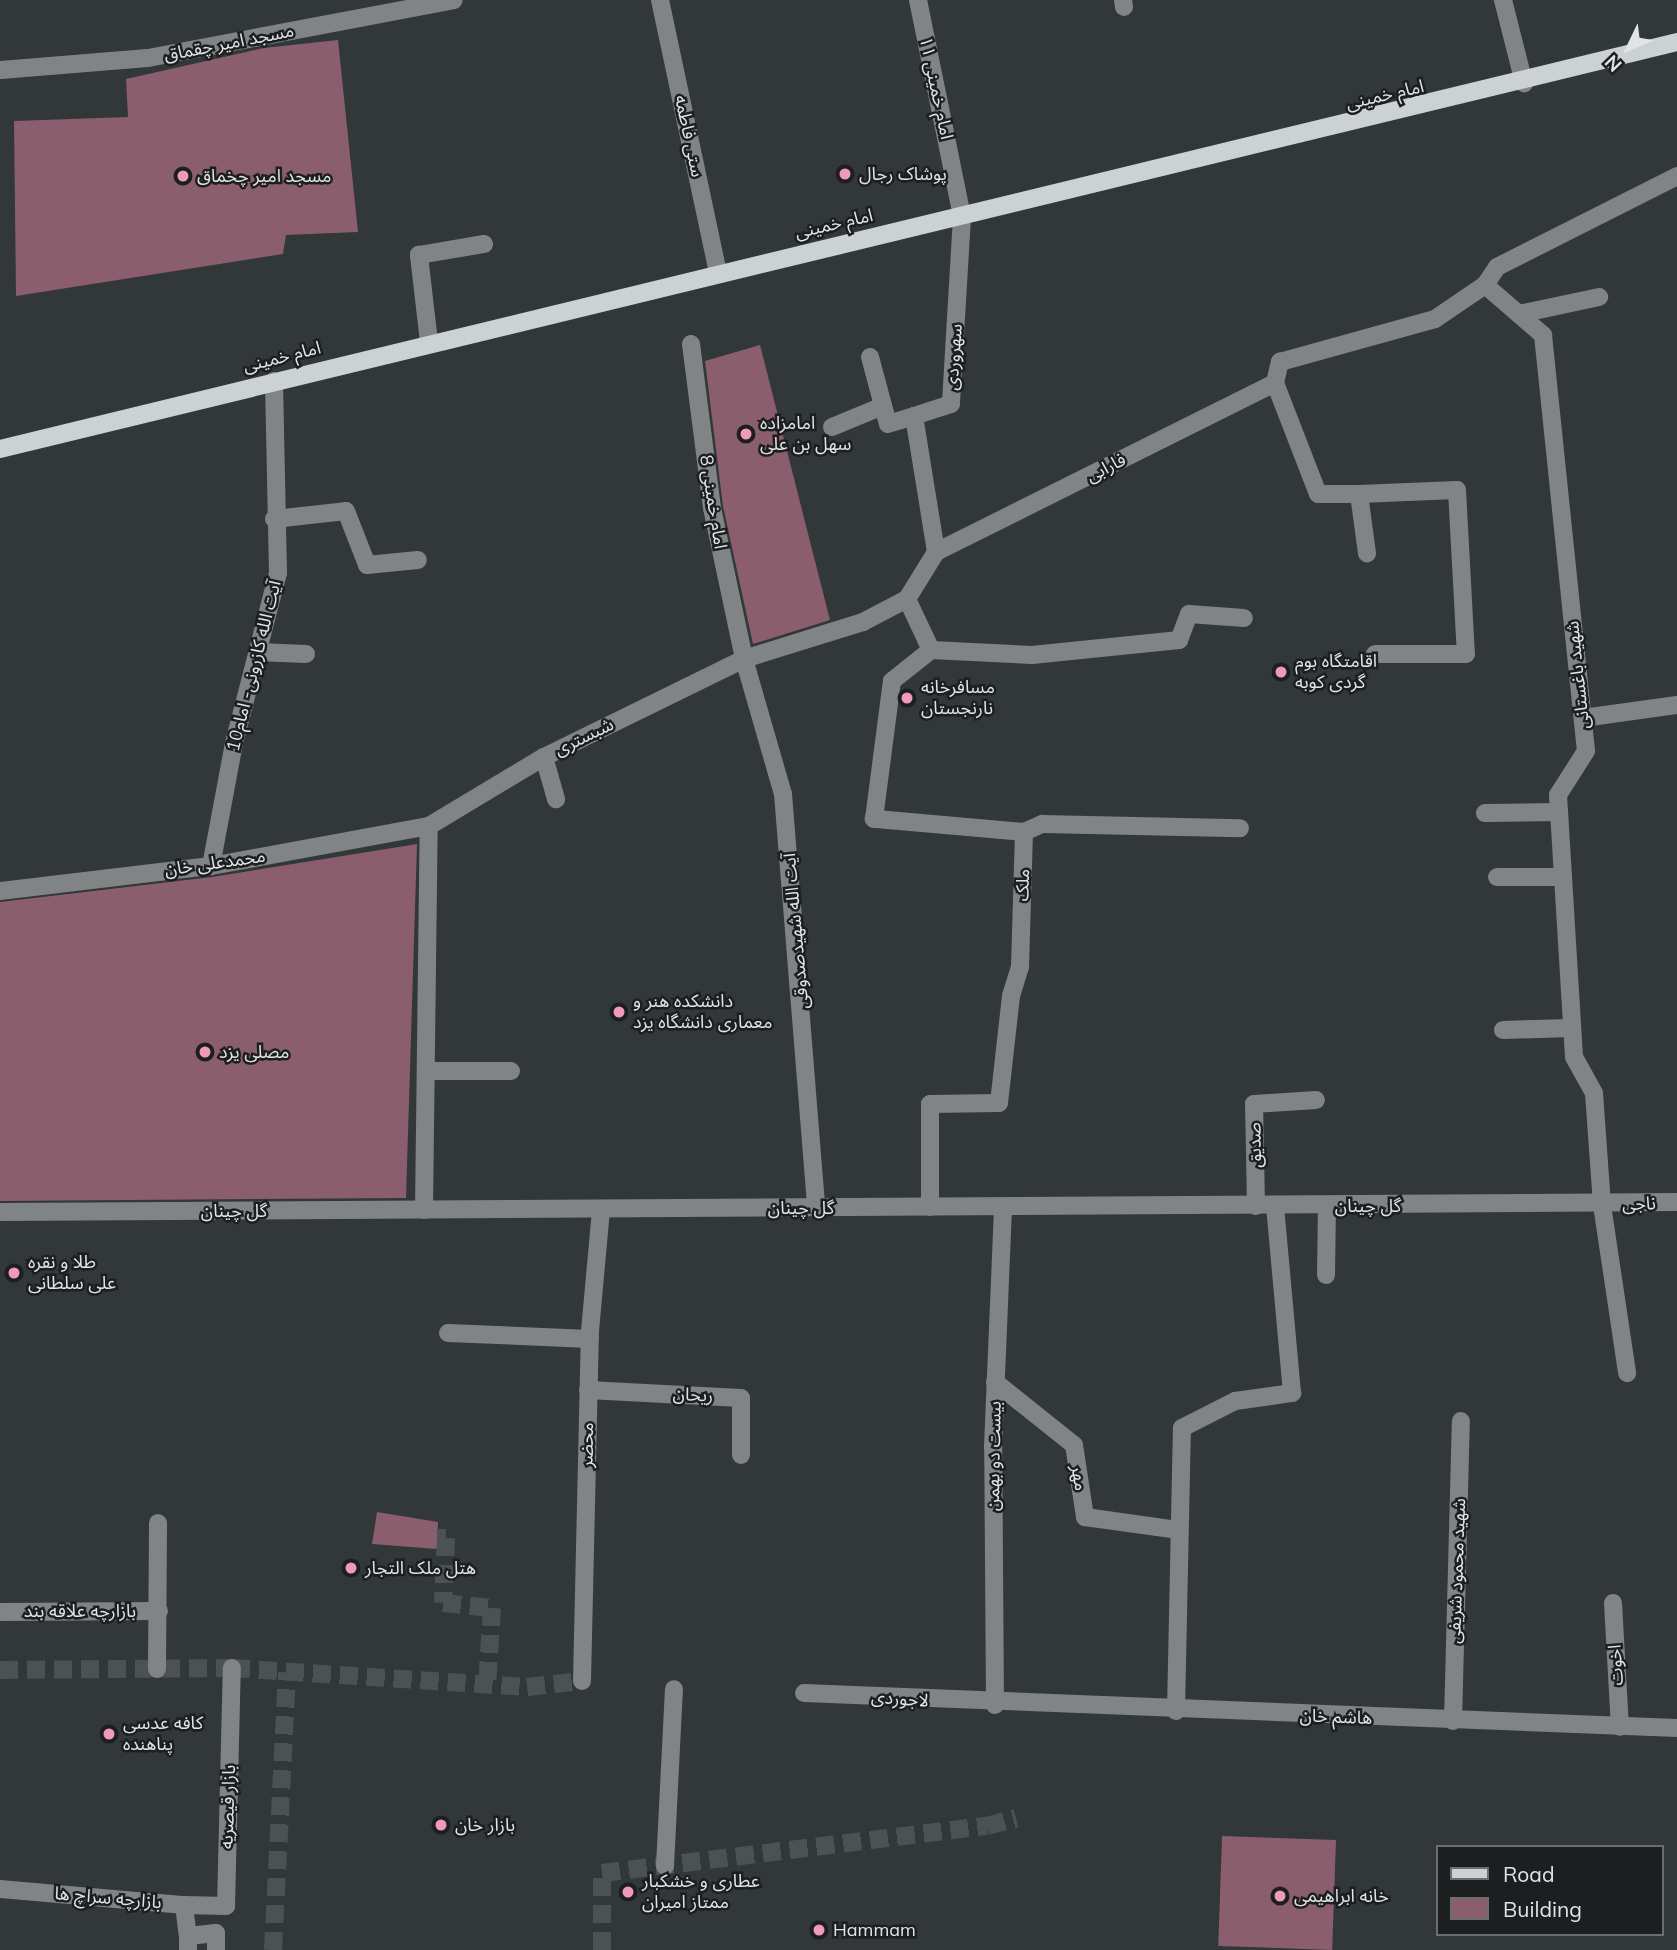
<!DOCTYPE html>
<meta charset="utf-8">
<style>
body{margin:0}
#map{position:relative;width:1677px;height:1950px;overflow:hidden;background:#323739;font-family:Mulish,"Noto Sans Arabic",sans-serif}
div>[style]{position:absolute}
.building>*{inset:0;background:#8a5e6d;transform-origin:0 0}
.minor-tunnel>*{height:18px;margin-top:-9px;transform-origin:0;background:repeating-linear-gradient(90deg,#4c5153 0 18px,transparent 0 27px)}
.minor>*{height:18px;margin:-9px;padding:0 9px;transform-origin:9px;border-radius:9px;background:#818485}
.major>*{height:18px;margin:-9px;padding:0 9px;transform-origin:9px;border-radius:9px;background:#ccd1d4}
.dots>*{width:19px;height:19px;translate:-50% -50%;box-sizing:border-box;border:4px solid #1c1e1f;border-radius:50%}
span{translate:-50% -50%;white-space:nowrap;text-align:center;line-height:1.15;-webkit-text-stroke:5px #1c1e1f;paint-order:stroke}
.street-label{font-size:18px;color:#e1e4e6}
.poi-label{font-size:18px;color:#e1e4e6}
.left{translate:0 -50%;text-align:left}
.legend{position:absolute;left:1436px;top:1845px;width:228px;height:91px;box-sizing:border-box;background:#1c1e1f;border:2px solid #6b6d6f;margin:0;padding:9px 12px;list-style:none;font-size:21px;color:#e1e4e6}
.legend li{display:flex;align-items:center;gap:14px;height:35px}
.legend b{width:35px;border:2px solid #6b6d6f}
.north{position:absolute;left:1593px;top:14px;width:70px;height:70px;-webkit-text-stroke:5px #1c1e1f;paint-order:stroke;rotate:226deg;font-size:19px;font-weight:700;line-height:28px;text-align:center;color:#e1e4e6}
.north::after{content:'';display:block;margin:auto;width:24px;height:32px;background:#e1e4e6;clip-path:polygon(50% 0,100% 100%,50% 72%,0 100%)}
</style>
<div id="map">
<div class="building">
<i style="clip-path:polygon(338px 40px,358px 232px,286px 235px,283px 254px,16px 296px,14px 121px,128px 117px,126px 79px,264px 48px)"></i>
<i style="clip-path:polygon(760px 345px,830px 620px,753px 644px,723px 506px,705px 361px)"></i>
<i style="clip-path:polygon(417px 844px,406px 1198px,0 1201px,0 902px,212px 877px)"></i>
<i style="clip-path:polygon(377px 1512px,438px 1522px,437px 1549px,372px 1544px)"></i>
<i style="left:1336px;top:1840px;width:110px;height:114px;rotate:92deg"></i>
</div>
<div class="minor-tunnel">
<i style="left:437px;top:1538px;width:9px"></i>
<i style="left:446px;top:1538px;width:65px;rotate:92.6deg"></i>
<i style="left:443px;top:1603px;width:49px;rotate:5.8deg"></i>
<i style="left:492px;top:1608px;width:77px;rotate:93.7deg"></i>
<i style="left:0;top:1670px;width:232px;rotate:-0.5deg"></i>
<i style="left:232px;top:1668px;width:296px;rotate:3.7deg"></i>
<i style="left:527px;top:1687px;width:55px;rotate:-6.2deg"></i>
<i style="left:273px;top:1950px;width:278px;rotate:-87.1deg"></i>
<i style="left:602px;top:1950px;width:77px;rotate:-90deg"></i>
<i style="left:602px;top:1873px;width:388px;rotate:-7deg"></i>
<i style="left:987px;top:1826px;width:30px;rotate:-15deg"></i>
</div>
<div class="minor">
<i style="left:660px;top:0;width:278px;rotate:78deg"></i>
<i style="left:918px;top:0;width:221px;rotate:78.5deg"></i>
<i style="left:962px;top:217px;width:187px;rotate:93.4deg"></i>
<i style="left:951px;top:404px;width:39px;rotate:162deg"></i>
<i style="left:914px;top:416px;width:138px;rotate:80.8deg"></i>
<i style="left:1123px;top:0;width:7px;rotate:82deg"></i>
<i style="left:1503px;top:0;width:86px;rotate:75.8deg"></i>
<i style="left:1px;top:70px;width:147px;rotate:-4.7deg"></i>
<i style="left:148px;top:58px;width:311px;rotate:-10.7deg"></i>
<i style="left:1485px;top:285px;width:77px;rotate:40.8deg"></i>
<i style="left:1543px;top:335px;width:418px;rotate:84.1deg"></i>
<i style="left:1586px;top:751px;width:52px;rotate:122.5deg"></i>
<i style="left:1558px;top:795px;width:262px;rotate:86.5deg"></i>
<i style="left:1574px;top:1057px;width:41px;rotate:60.9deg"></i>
<i style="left:1594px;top:1093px;width:112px;rotate:85.9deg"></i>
<i style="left:1602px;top:1205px;width:170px;rotate:81.5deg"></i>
<i style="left:1519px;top:314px;width:82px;rotate:-12deg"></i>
<i style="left:429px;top:342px;width:88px;rotate:-96.6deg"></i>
<i style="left:419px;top:255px;width:66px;rotate:-9.6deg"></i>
<i style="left:691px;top:344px;width:165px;rotate:82.7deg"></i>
<i style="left:712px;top:508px;width:154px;rotate:78deg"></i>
<i style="left:744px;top:659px;width:141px;rotate:73.9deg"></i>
<i style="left:783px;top:794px;width:415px;rotate:85.4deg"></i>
<i style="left:870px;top:357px;width:69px;rotate:75deg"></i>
<i style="left:888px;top:424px;width:27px;rotate:-17deg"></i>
<i style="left:1275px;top:383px;width:119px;rotate:68.8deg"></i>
<i style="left:1318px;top:494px;width:41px"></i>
<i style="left:1359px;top:494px;width:60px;rotate:82.3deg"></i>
<i style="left:832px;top:427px;width:55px;rotate:-22.4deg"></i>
<i style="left:1359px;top:494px;width:98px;rotate:-2.3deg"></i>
<i style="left:1457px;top:490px;width:164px;rotate:86.9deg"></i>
<i style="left:1466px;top:654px;width:91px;rotate:180deg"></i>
<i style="left:274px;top:519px;width:72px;rotate:-6.3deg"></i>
<i style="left:346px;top:511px;width:58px;rotate:68.7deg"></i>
<i style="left:367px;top:565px;width:51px;rotate:-5.6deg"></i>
<i style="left:936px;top:552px;width:379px;rotate:-26.5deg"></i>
<i style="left:1275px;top:383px;width:22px;rotate:-77deg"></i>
<i style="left:1280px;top:362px;width:161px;rotate:-15.5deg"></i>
<i style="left:1435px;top:319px;width:60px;rotate:-34.2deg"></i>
<i style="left:1485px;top:285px;width:22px;rotate:-56deg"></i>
<i style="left:1497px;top:267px;width:202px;rotate:-26.8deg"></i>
<i style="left:907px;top:599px;width:56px;rotate:64.8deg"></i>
<i style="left:931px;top:650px;width:101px;rotate:2.8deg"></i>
<i style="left:1032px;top:655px;width:148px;rotate:-5.8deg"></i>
<i style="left:1179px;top:640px;width:28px;rotate:-69deg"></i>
<i style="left:1189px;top:614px;width:55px;rotate:4.2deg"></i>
<i style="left:257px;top:652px;width:49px;rotate:2.3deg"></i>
<i style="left:1583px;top:718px;width:95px;rotate:-7.9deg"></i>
<i style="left:544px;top:757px;width:44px;rotate:74.1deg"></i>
<i style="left:1485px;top:813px;width:74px;rotate:-0.8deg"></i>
<i style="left:1024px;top:832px;width:20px;rotate:-24deg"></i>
<i style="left:1042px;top:824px;width:198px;rotate:1.2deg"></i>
<i style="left:211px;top:866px;width:125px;rotate:-79.4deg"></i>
<i style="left:234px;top:743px;width:176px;rotate:-75.5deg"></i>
<i style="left:278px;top:573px;width:192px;rotate:-91.2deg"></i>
<i style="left:1497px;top:877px;width:66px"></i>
<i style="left:0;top:891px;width:212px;rotate:-6.8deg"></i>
<i style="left:211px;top:866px;width:222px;rotate:-10.4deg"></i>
<i style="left:429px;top:826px;width:134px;rotate:-31deg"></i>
<i style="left:544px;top:757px;width:223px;rotate:-26.1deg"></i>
<i style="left:744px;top:659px;width:125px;rotate:-17.3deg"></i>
<i style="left:863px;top:622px;width:50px;rotate:-27.6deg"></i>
<i style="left:907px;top:599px;width:55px;rotate:-58.3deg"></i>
<i style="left:1503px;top:1030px;width:69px;rotate:-1.7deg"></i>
<i style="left:426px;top:1071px;width:85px"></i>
<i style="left:1256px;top:1206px;width:102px;rotate:-91.1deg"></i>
<i style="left:1254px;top:1104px;width:62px;rotate:-3.7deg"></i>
<i style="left:930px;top:1207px;width:103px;rotate:-90deg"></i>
<i style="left:930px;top:1104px;width:69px;rotate:-0.8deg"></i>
<i style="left:999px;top:1103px;width:108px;rotate:-83.6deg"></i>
<i style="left:1011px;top:996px;width:30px;rotate:-73deg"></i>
<i style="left:1020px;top:967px;width:135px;rotate:-88.3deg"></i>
<i style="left:1024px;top:832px;width:151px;rotate:-175deg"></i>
<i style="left:874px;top:819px;width:139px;rotate:-82.6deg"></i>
<i style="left:892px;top:681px;width:50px;rotate:-38.5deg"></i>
<i style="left:424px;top:1210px;width:384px;rotate:-89.3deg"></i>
<i style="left:0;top:1212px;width:1677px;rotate:-0.34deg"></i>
<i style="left:1326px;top:1275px;width:69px;rotate:-89.2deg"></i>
<i style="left:448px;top:1333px;width:142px;rotate:2.4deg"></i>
<i style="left:995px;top:1382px;width:101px;rotate:38.6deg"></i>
<i style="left:1074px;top:1445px;width:73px;rotate:81.3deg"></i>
<i style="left:1085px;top:1517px;width:95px;rotate:7.9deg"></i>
<i style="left:588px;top:1390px;width:153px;rotate:3deg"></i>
<i style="left:741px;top:1398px;width:57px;rotate:90deg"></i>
<i style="left:1613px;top:1603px;width:124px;rotate:86.8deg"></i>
<i style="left:0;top:1612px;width:159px;rotate:-0.4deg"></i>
<i style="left:157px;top:1669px;width:146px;rotate:-89.6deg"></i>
<i style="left:582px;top:1681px;width:350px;rotate:-88.7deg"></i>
<i style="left:590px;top:1331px;width:122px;rotate:-84.8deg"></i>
<i style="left:804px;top:1693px;width:874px;rotate:2.3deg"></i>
<i style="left:995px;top:1705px;width:258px;rotate:-90.4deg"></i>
<i style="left:993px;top:1447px;width:240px;rotate:-87.6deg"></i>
<i style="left:1176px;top:1711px;width:283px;rotate:-88.8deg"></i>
<i style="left:1182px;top:1428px;width:59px;rotate:-27deg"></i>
<i style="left:1235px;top:1401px;width:58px;rotate:-8deg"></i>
<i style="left:1292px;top:1393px;width:188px;rotate:-95.2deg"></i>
<i style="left:1453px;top:1721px;width:300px;rotate:-88.5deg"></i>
<i style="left:665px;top:1866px;width:177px;rotate:-87.1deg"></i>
<i style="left:0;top:1889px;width:185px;rotate:5deg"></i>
<i style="left:184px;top:1905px;width:31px;rotate:83deg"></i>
<i style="left:184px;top:1905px;width:42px;rotate:1.4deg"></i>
<i style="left:226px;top:1906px;width:238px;rotate:-88.6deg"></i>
<i style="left:188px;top:1950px;width:14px;rotate:-90deg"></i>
<i style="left:188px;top:1936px;width:28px;rotate:-6deg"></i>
<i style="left:216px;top:1933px;width:17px;rotate:90deg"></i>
</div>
<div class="major">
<i style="left:0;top:449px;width:1726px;rotate:-13.64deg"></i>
</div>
<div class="dots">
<i style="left:845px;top:174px;background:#ef9ab8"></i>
<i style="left:183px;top:176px;background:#ef9ab8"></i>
<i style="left:746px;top:434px;background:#ef9ab8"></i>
<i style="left:1281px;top:672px;background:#ef9ab8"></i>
<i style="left:907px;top:698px;background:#ef9ab8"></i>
<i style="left:619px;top:1012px;background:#ef9ab8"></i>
<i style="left:205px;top:1052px;background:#ef9ab8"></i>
<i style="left:14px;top:1273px;background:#ef9ab8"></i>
<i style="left:351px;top:1568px;background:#ef9ab8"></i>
<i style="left:109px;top:1734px;background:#ef9ab8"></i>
<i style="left:441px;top:1825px;background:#ef9ab8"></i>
<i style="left:628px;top:1892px;background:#ef9ab8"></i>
<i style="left:1280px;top:1896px;background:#ef9ab8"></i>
<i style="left:819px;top:1930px;background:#ef9ab8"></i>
</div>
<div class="street-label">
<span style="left:229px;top:43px;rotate:-11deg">مسجد امیر چقماق</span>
<span style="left:936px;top:88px;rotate:78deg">امام خمینی ۱۱</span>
<span style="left:1385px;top:95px;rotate:-13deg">امام خمینی</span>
<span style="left:689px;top:136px;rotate:78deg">ستی فاطمه</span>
<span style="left:834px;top:224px;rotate:-13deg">امام خمینی</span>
<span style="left:282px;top:357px;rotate:-14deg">امام خمینی</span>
<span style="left:954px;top:357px;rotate:-86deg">سهروردی</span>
<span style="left:1106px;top:468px;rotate:-27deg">فارابی</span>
<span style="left:713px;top:502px;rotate:81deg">امام خمینی 8</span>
<span style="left:254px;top:666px;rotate:-76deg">آیت الله کازرونی- امام10</span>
<span style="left:1578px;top:675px;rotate:-96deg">شهید باغستانی</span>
<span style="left:584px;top:737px;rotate:-26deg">شبستری</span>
<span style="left:215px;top:863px;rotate:-8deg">محمدعلی خان</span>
<span style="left:1023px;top:885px;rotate:-88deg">ملک</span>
<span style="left:796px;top:931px;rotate:-95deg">آیت الله شهیدصدوقی</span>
<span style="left:1255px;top:1145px;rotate:-91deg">صدیق</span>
<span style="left:1639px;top:1204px;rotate:-2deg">ناجی</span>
<span style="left:1368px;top:1206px">گل چینان</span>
<span style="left:801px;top:1208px">گل چینان</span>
<span style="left:234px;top:1211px">گل چینان</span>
<span style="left:693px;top:1395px;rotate:3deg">ریحان</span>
<span style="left:587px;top:1445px;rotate:-89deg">محضر</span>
<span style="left:994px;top:1456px;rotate:-89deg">بیست دو بهمن</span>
<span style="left:1079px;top:1478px;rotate:81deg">مهر</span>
<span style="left:1457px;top:1571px;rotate:-88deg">شهید محمود شریفی</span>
<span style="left:80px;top:1611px">بازارچه علاقه بند</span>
<span style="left:1616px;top:1665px;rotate:-93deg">اخوت</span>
<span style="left:900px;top:1699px;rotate:4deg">لاجوردی</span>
<span style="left:1336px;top:1717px;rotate:2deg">هاشم خان</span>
<span style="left:228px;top:1807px;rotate:-88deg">بازار قیصریه</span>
<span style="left:108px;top:1898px;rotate:5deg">بازارچه سراچ ها</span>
</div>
<div class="poi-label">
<span class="left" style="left:859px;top:174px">پوشاک رجال</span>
<span class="left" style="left:197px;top:176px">مسجد امیر چخماق</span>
<span class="left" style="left:760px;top:434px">امامزاده<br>سهل بن علی</span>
<span class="left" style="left:1295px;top:672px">اقامتگاه بوم<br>گردی کوبه</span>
<span class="left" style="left:921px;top:698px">مسافرخانه<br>نارنجستان</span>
<span class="left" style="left:633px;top:1012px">دانشکده هنر و<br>معماری دانشگاه یزد</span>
<span class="left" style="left:219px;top:1052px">مصلی یزد</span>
<span class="left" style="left:28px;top:1273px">طلا و نقره<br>علی سلطانی</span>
<span class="left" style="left:365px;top:1568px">هتل ملک التجار</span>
<span class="left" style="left:123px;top:1734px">کافه عدسی<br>پناهنده</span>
<span class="left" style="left:455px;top:1825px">بازار خان</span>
<span class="left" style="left:642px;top:1892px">عطاری و خشکبار<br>ممتاز امیران</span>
<span class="left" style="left:1294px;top:1896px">خانه ابراهیمی</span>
<span class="left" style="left:833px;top:1930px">Hammam</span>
</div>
<ul class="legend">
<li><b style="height:9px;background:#ccd1d4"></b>Road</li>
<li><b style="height:19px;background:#8a5e6d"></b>Building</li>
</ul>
<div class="north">N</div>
</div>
